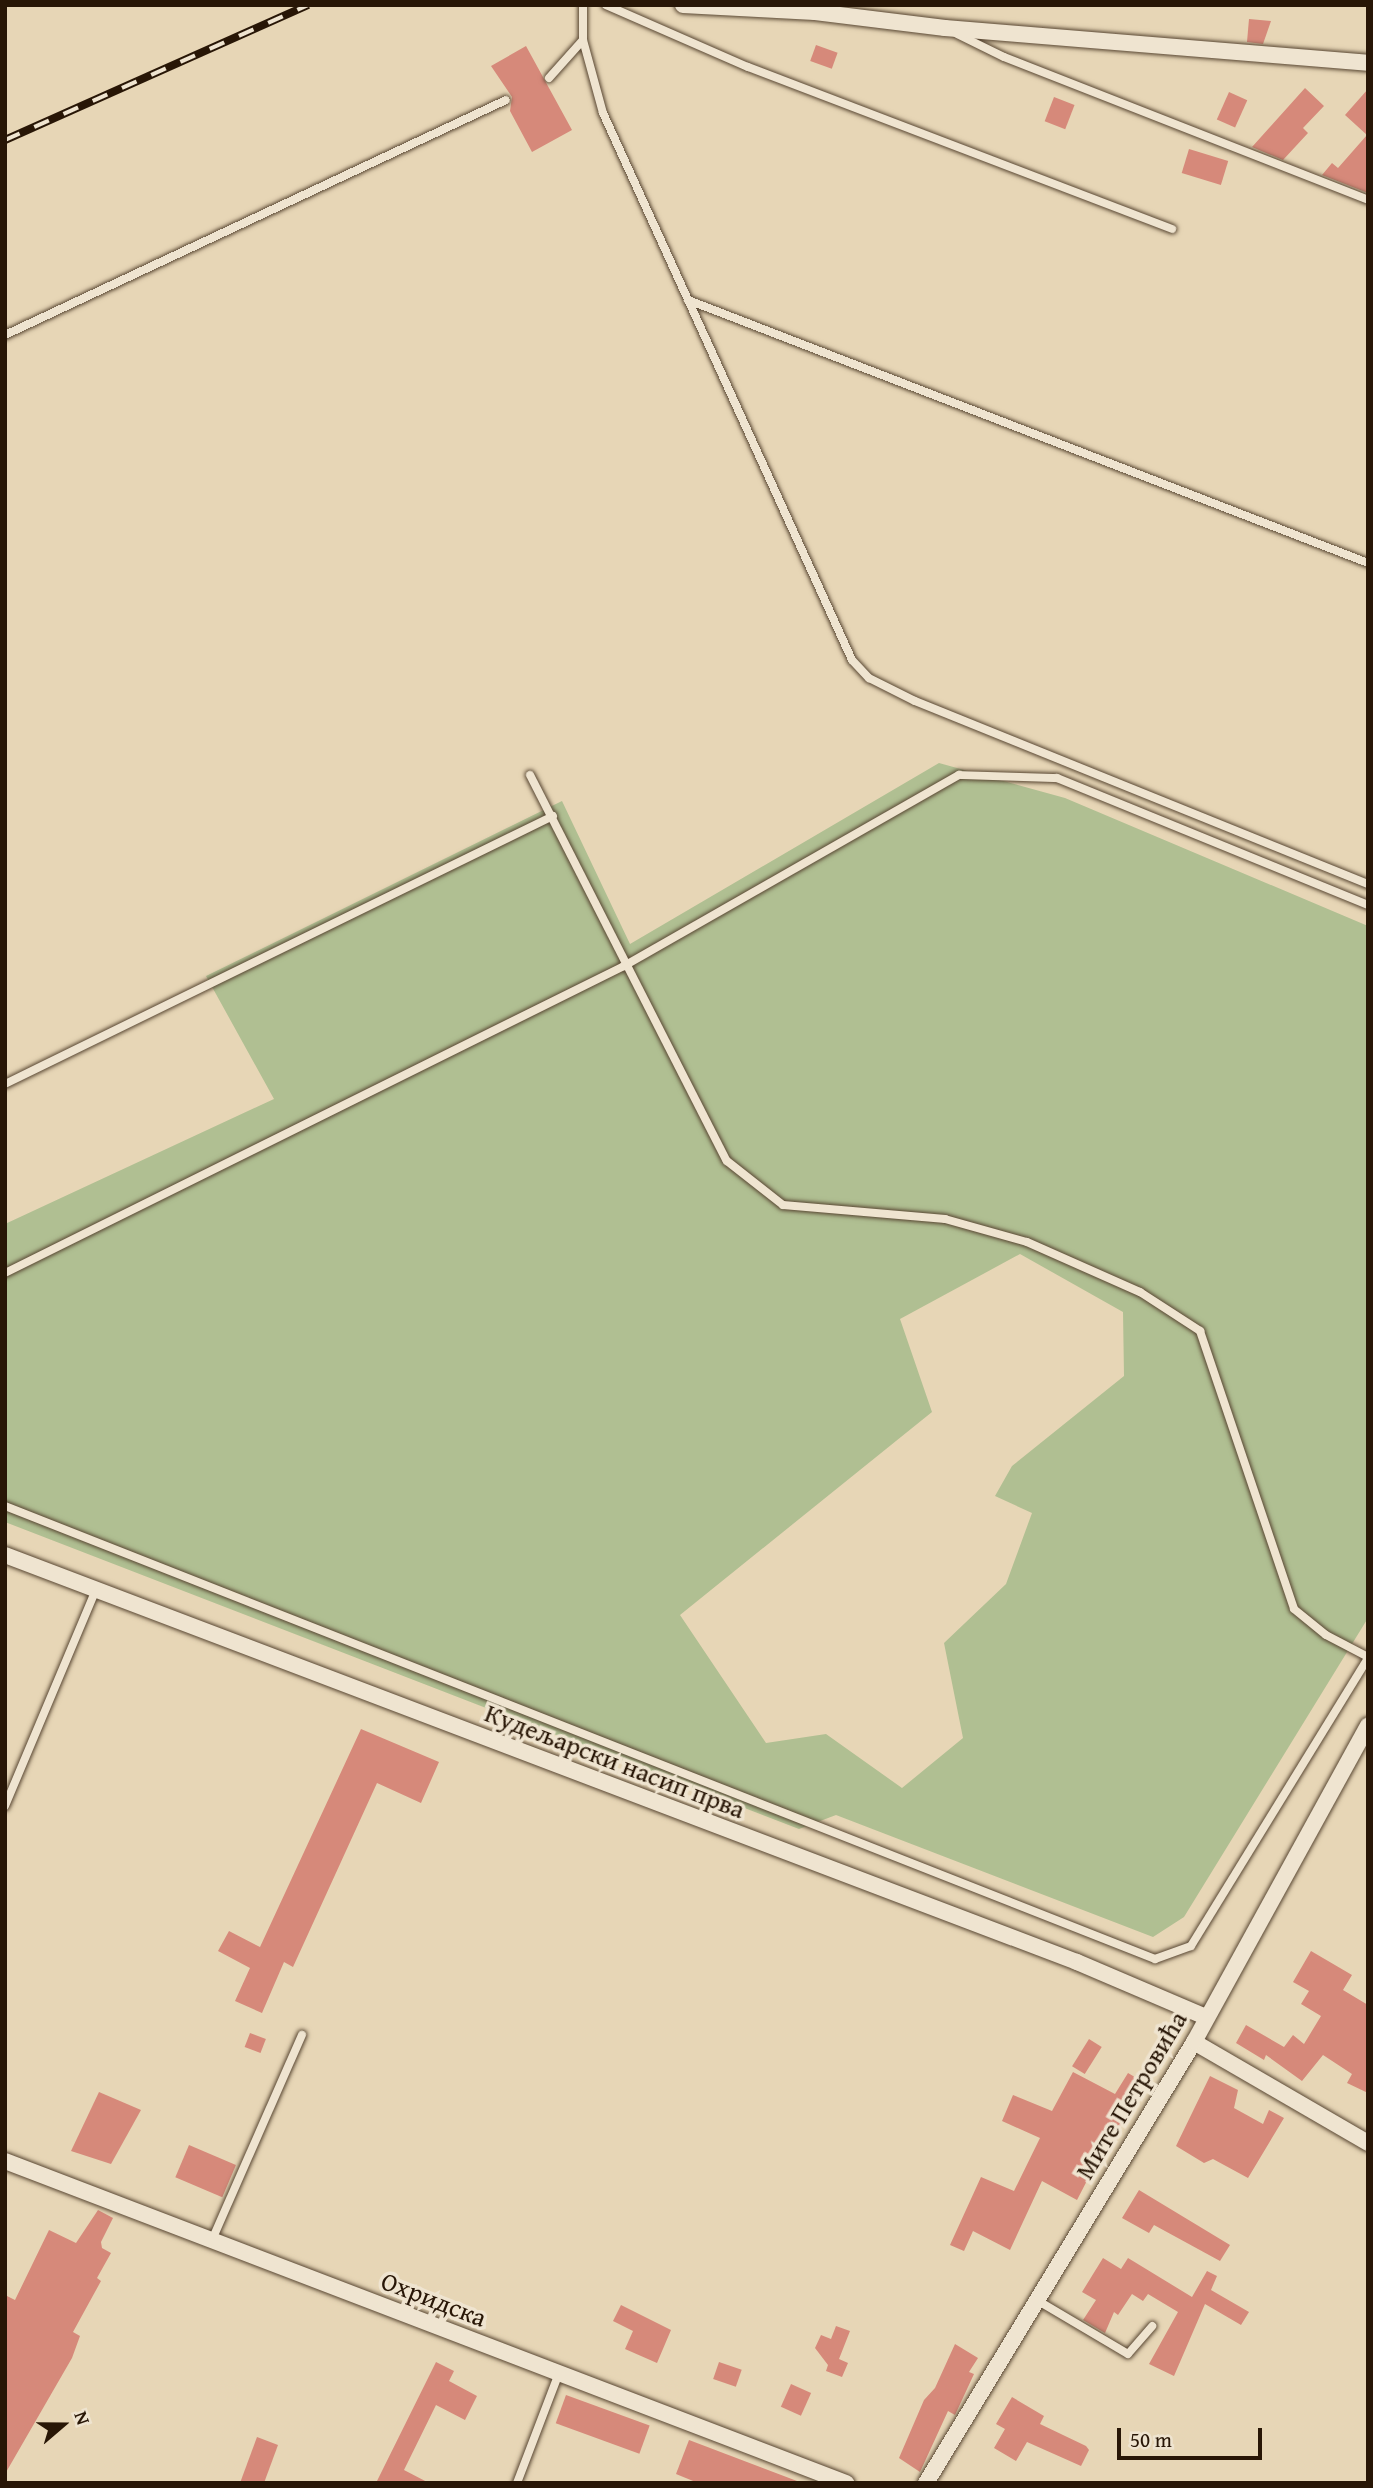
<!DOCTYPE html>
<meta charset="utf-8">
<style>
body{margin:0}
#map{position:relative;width:1373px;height:2488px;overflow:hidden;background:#e7d6b6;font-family:"Gentium Book Plus",serif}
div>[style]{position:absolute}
.green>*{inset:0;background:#b0bf92}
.building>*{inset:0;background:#d6897a;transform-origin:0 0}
.roads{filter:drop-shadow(0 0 2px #584632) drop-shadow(0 0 2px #584632)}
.service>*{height:8px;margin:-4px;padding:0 4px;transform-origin:4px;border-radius:4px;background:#efe4d0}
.minor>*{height:16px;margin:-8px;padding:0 8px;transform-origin:8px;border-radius:8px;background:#efe4d0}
.rail>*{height:8px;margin-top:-4px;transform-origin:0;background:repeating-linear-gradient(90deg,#efe4d0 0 16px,#281606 0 32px);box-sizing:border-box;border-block:2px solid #281606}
span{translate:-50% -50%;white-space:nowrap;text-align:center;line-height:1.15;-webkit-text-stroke:7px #efe4d0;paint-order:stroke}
.street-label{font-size:26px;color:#281606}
.frame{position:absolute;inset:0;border:7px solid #281606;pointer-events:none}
.north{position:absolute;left:28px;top:2390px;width:70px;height:70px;-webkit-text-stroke:5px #efe4d0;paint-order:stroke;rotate:70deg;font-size:19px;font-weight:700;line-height:28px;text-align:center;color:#281606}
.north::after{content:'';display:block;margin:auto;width:24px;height:32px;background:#281606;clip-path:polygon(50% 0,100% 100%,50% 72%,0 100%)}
.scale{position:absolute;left:1117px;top:2428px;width:145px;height:32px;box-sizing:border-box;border:4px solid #281606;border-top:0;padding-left:9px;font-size:21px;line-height:24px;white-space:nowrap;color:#281606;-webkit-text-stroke:5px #efe4d0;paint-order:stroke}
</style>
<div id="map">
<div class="green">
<i style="clip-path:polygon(evenodd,939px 763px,1065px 798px,1368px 926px,1368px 1618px,1184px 1917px,1153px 1937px,836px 1815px,799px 1829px,5px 1522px,5px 1224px,274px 1099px,206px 976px,562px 801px,630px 944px,939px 763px,1020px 1254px,1123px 1312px,1124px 1376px,1012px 1466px,995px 1496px,1032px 1513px,1006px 1584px,944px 1643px,963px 1738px,902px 1788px,826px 1734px,766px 1743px,680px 1615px,932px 1412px,900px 1319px,1020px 1254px)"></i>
</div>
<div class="building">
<i style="clip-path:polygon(1249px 19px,1271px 21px,1263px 44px,1247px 42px)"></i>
<i style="left:816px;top:45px;width:23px;height:17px;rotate:20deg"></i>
<i style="clip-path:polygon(526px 46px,572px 130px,532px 152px,510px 111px,512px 97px,491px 66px)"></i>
<i style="clip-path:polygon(1305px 88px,1324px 106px,1303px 128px,1308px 133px,1283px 160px,1252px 147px)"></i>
<i style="clip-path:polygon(1368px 89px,1368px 193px,1322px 175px,1332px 163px,1338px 168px,1367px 135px,1345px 115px)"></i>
<i style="left:1229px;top:92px;width:20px;height:30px;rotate:24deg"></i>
<i style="left:1054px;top:97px;width:22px;height:26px;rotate:21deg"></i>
<i style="left:1189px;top:149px;width:41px;height:25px;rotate:17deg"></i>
<i style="clip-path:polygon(361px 1729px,439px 1762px,421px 1803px,377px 1783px,293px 1967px,284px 1962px,262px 2013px,235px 2001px,250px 1968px,218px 1951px,229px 1931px,260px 1947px)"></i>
<i style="clip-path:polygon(1311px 1951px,1352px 1975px,1343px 1990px,1368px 2005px,1368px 2093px,1347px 2083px,1352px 2074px,1323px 2055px,1302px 2081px,1266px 2055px,1264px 2060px,1236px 2043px,1246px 2025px,1284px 2047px,1293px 2035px,1304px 2044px,1321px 2016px,1301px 2004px,1309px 1991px,1293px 1982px)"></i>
<i style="left:250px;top:2033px;width:17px;height:15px;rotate:21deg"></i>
<i style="left:1089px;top:2039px;width:15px;height:32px;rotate:32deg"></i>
<i style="clip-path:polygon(1073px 2072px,1115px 2094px,1128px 2073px,1145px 2083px,1111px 2143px,1101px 2138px,1085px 2167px,1092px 2171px,1077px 2200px,1042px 2181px,1010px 2250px,973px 2231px,964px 2251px,950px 2245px,981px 2177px,1014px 2191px,1040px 2138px,1002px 2121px,1013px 2095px,1052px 2111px)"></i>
<i style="clip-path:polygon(1210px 2076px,1238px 2090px,1234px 2108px,1263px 2124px,1269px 2110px,1284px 2118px,1248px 2178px,1213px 2159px,1204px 2163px,1176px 2146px)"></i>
<i style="clip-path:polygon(99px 2092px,141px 2110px,111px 2164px,71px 2151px)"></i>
<i style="left:189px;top:2145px;width:51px;height:35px;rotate:23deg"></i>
<i style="clip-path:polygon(1139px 2190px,1230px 2245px,1220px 2261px,1154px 2225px,1149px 2233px,1122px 2218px)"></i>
<i style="clip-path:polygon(98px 2210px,113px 2218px,101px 2242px,102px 2248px,111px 2253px,97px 2278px,101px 2281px,73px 2332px,80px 2336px,72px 2358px,5px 2474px,5px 2295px,15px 2300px,49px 2230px,76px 2243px)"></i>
<i style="clip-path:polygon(1103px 2258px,1121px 2269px,1128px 2258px,1192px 2297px,1207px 2271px,1217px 2276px,1211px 2290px,1249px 2312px,1241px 2325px,1205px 2304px,1174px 2376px,1149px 2364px,1178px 2312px,1148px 2294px,1143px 2301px,1132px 2294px,1118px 2315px,1114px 2312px,1105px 2333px,1083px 2320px,1096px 2300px,1082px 2292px)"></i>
<i style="clip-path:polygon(621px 2305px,671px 2330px,657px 2363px,625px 2349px,633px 2331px,613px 2321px)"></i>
<i style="clip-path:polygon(836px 2326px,850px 2331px,839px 2359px,848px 2363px,842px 2377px,826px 2371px,828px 2365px,815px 2348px,821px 2335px,831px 2339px)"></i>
<i style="clip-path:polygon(955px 2344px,978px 2358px,969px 2372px,974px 2374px,955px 2415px,948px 2411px,920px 2472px,899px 2458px,924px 2400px,935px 2388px)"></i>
<i style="clip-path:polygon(436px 2362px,454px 2371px,449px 2381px,477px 2396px,465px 2420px,436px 2405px,404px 2470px,429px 2483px,376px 2483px)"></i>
<i style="left:719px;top:2362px;width:24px;height:18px;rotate:19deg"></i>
<i style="left:791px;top:2384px;width:22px;height:25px;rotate:24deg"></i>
<i style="left:566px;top:2395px;width:89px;height:30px;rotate:20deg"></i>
<i style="clip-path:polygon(1012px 2397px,1044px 2416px,1040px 2424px,1086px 2446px,1089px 2450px,1081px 2466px,1027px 2442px,1016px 2461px,994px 2448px,1005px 2429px,996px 2424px)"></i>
<i style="clip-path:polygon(257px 2437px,278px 2445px,264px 2483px,240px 2483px)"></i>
<i style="clip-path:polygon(689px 2440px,797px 2481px,797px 2483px,698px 2483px,676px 2474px)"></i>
</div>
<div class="roads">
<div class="service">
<i style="left:606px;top:5px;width:155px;rotate:23.6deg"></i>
<i style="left:748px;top:67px;width:454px;rotate:20.9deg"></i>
<i style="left:957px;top:34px;width:52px;rotate:26.1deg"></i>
<i style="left:1004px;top:57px;width:391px;rotate:21.4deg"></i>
<i style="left:583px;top:40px;width:76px;rotate:74.7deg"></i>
<i style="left:603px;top:113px;width:601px;rotate:65.52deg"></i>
<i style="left:852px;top:660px;width:25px;rotate:47deg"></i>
<i style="left:869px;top:678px;width:51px;rotate:26.6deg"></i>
<i style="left:915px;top:701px;width:489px;rotate:22deg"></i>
<i style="left:549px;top:78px;width:51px;rotate:-48.2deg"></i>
<i style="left:583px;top:40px;width:35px;rotate:-90deg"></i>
<i style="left:688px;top:300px;width:729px;rotate:21.14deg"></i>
<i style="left:5px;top:335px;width:553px;rotate:-25.13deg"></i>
<i style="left:530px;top:775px;width:433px;rotate:63deg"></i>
<i style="left:727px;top:1161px;width:71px;rotate:38.2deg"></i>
<i style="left:783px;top:1205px;width:163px;rotate:4.9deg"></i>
<i style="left:945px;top:1219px;width:85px;rotate:15.7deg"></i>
<i style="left:1027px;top:1242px;width:124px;rotate:23.9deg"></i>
<i style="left:1140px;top:1292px;width:72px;rotate:33deg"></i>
<i style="left:1200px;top:1331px;width:293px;rotate:71.3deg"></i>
<i style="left:1294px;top:1609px;width:41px;rotate:39.1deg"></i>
<i style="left:1326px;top:1635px;width:47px;rotate:27.6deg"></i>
<i style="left:5px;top:1084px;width:610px;rotate:-26.06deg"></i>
<i style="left:5px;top:1273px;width:691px;rotate:-26.38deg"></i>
<i style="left:624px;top:966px;width:386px;rotate:-29.7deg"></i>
<i style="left:959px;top:775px;width:98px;rotate:1.8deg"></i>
<i style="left:1057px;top:778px;width:336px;rotate:22.2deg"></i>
<i style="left:5px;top:1506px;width:1236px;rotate:21.5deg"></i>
<i style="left:1155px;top:1959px;width:38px;rotate:-20deg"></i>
<i style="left:1191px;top:1946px;width:338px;rotate:-58.4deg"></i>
<i style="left:5px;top:1806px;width:234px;rotate:-67.2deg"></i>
<i style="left:212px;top:2240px;width:224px;rotate:-66.3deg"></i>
<i style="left:1035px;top:2299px;width:108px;rotate:30.6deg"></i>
<i style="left:1128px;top:2354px;width:37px;rotate:-49deg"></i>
<i style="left:517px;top:2483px;width:118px;rotate:-69.1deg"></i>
</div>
<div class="minor">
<i style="left:683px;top:5px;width:132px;rotate:3deg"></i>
<i style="left:815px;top:12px;width:131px;rotate:7deg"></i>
<i style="left:945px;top:28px;width:424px;rotate:4.7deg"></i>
<i style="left:5px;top:1555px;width:1147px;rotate:20.79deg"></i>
<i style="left:1077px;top:1962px;width:140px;rotate:23.1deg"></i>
<i style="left:1194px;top:2042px;width:201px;rotate:30.1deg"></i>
<i style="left:5px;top:2161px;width:901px;rotate:20.95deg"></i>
<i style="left:926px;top:2483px;width:516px;rotate:-58.71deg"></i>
<i style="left:1194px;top:2042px;width:361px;rotate:-61.2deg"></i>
</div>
</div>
<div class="rail">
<i style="left:5px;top:140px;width:332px;rotate:-24deg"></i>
</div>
<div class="street-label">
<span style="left:615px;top:1761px;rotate:21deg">Кудељарски насип прва</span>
<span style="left:1131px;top:2095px;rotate:-59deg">Мите Петровића</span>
<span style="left:434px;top:2299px;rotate:21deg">Охридска</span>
</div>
<div class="frame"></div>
<div class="north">N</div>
<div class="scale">50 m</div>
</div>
